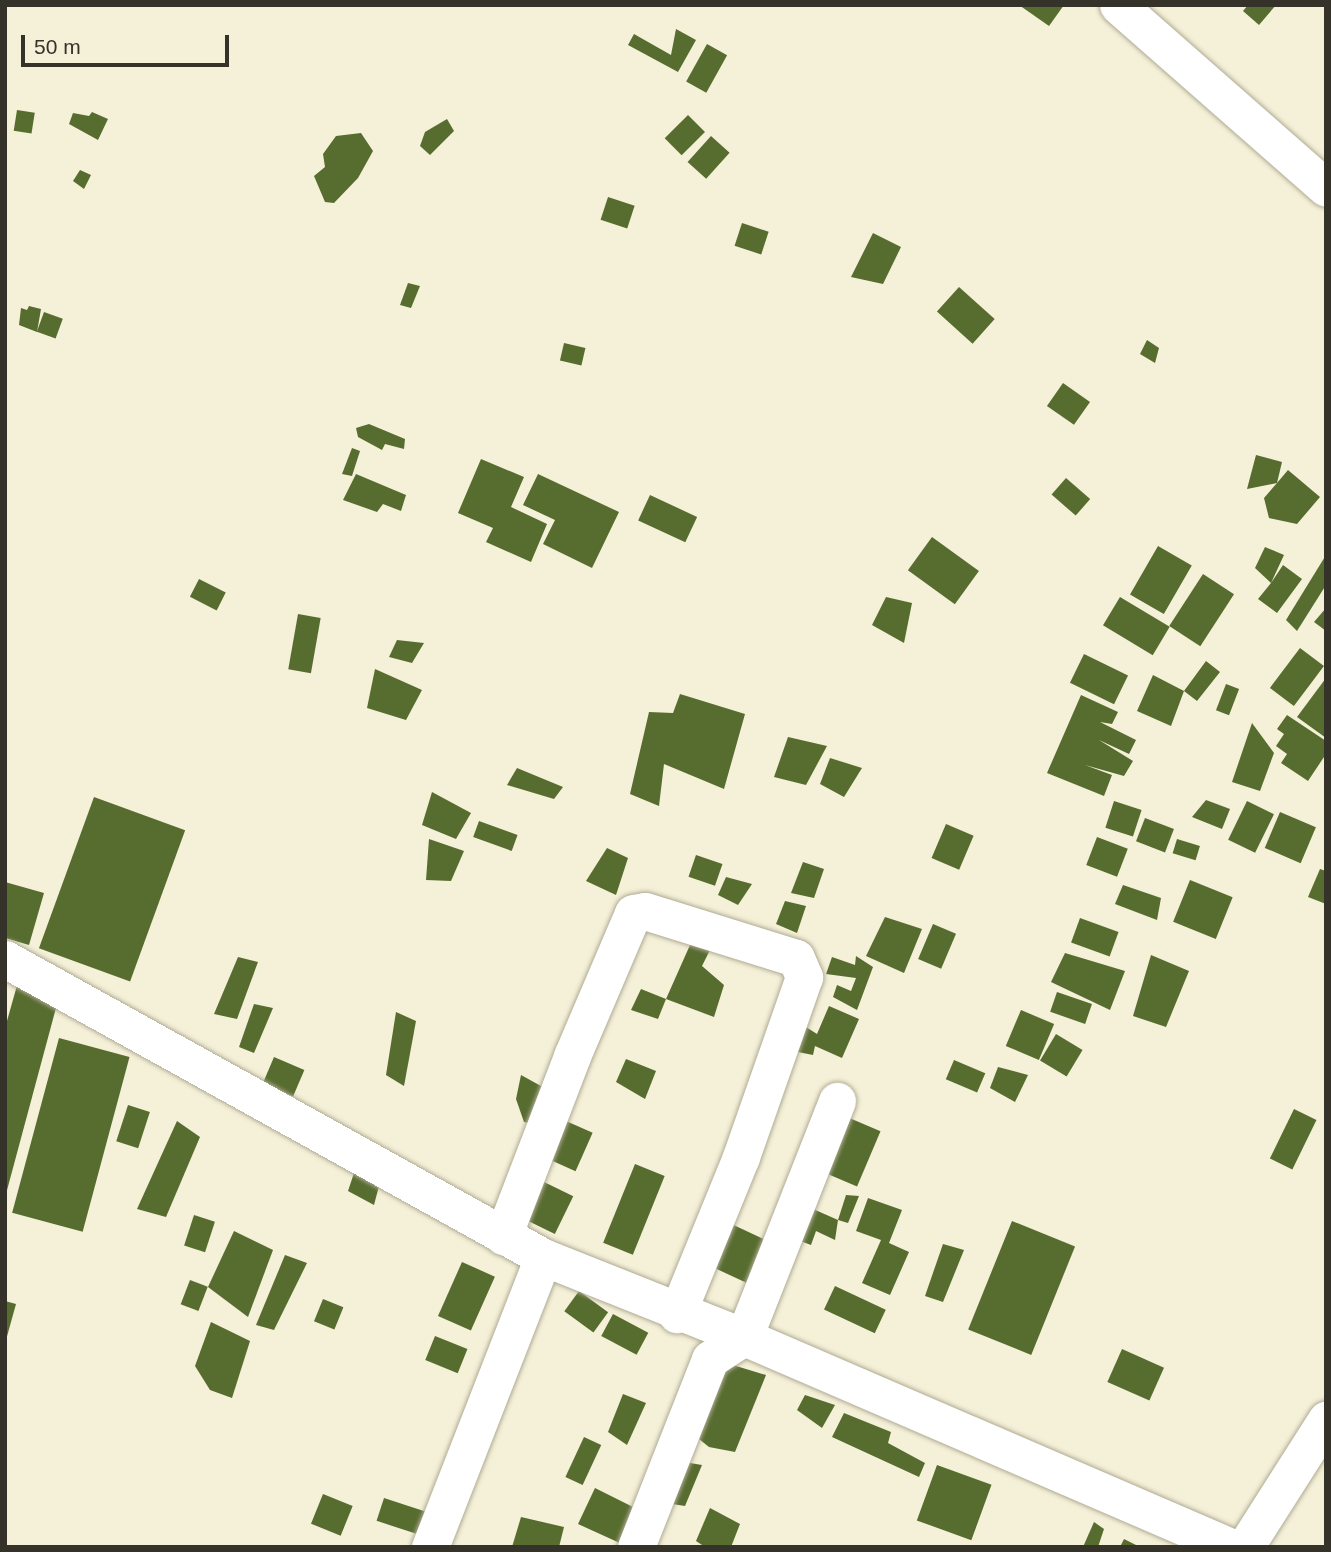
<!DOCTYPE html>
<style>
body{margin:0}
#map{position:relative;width:1331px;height:1552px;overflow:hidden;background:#f5f0d8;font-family:Arial,sans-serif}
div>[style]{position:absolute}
.building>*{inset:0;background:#576c2f;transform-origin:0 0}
.roads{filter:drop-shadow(0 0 2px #afab94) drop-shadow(0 0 2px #afab94)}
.minor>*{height:37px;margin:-18.5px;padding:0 18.5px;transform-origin:18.5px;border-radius:18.5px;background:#fff}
span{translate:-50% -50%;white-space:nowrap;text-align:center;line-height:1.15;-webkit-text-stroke:7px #f5f0d8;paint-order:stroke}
.frame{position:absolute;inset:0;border:7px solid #343229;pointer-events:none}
.scale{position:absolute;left:21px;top:35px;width:208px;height:32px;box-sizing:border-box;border:4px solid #343229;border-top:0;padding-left:9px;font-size:21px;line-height:24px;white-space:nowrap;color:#343229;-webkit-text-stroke:5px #f5f0d8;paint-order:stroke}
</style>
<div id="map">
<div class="building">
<i style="clip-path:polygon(1019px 5px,1064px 5px,1049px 26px)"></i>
<i style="clip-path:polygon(1248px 5px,1276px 5px,1259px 25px,1243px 11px)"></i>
<i style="clip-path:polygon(676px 29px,696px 40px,678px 72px,628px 45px,634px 34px,671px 55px)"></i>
<i style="left:707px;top:44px;width:23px;height:43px;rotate:29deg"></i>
<i style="left:17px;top:110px;width:18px;height:21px;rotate:9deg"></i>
<i style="clip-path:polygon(92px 112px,108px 119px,98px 140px,69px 124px,73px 113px,89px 116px)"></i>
<i style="left:688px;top:115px;width:24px;height:33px;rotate:45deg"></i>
<i style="clip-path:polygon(447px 119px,454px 131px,430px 155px,420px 146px,425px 132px)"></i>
<i style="clip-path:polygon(361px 133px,373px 151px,358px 178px,334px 203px,325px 202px,314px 176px,325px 167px,323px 154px,336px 136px)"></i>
<i style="left:711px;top:136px;width:25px;height:35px;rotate:42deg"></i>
<i style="clip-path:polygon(80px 170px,91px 175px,84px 189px,73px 181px)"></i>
<i style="left:608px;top:197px;width:28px;height:24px;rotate:18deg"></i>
<i style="left:742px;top:223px;width:28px;height:24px;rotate:18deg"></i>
<i style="clip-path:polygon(873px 233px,901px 247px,883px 284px,851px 277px)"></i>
<i style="clip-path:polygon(408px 283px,420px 286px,411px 308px,400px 305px)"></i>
<i style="left:959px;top:287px;width:48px;height:33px;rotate:42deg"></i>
<i style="clip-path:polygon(29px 306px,41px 309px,37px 332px,19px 325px,21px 308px,27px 310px)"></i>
<i style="left:44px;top:312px;width:20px;height:21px;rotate:20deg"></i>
<i style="clip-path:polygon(1147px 340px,1159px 348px,1155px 363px,1140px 354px)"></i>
<i style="left:564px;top:343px;width:22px;height:18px;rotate:13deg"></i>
<i style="left:1063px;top:383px;width:33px;height:28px;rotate:35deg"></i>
<i style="clip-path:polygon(369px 424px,405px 439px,404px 449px,385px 444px,382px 450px,358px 437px,356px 428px)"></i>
<i style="clip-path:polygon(352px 448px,360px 451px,352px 476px,342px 474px)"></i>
<i style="clip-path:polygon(1256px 455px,1282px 462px,1277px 483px,1288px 470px,1320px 497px,1297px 524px,1269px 518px,1264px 498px,1277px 483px,1247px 489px)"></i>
<i style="clip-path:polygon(481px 459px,524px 477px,511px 507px,547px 524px,531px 562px,486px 542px,493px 528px,458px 513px)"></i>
<i style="clip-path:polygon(356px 474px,406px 495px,401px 511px,383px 504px,377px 512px,343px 500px)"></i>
<i style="clip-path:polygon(538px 474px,619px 512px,592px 568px,543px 544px,555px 520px,523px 505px)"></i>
<i style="left:1066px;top:478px;width:32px;height:22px;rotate:41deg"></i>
<i style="left:650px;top:495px;width:52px;height:28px;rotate:25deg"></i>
<i style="left:932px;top:537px;width:58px;height:41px;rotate:36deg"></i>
<i style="left:1158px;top:546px;width:39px;height:56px;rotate:30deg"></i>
<i style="clip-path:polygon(1265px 547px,1284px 555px,1271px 583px,1283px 565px,1302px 579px,1277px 613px,1258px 599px,1271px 583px,1255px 568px)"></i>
<i style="clip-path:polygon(1326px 555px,1326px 585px,1297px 631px,1286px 620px)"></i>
<i style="left:1203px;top:574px;width:37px;height:62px;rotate:33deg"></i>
<i style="left:199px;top:579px;width:30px;height:20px;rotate:27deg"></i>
<i style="clip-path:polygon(886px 597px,912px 603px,904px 643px,872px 625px)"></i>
<i style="left:1120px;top:597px;width:58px;height:33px;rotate:31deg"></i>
<i style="clip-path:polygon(1326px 608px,1326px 631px,1314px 622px)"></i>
<i style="left:298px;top:614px;width:23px;height:56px;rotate:10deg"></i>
<i style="clip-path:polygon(397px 640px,424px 643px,412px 663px,389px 657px)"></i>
<i style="left:1300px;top:648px;width:30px;height:50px;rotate:37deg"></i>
<i style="left:1084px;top:654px;width:49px;height:32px;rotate:26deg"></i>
<i style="clip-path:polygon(1206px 661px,1220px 672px,1197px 701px,1184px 691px,1171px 726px,1137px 711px,1153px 675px,1184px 691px)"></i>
<i style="clip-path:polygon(375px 669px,422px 690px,406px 720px,367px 708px)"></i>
<i style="clip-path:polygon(1326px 678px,1326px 738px,1297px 717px)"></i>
<i style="left:1226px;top:684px;width:14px;height:28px;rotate:21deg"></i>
<i style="clip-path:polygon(680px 694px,745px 714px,724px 789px,664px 764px,659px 806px,630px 794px,649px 712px,673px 713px)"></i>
<i style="clip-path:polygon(1081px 695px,1118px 712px,1112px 724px,1100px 722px,1136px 740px,1129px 754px,1099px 740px,1133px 761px,1124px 776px,1085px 765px,1112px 775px,1104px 796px,1047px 773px)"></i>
<i style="clip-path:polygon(1287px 715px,1326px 741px,1326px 754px,1308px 781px,1281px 763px,1287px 754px,1276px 746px,1284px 734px,1277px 729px)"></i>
<i style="clip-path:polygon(1252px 723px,1274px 753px,1260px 791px,1232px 782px)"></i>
<i style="clip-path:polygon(788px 737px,827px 746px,806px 785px,774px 777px)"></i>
<i style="clip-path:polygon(830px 758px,862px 768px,844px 797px,820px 784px)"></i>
<i style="clip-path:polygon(517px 768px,563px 787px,554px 799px,507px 785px)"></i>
<i style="clip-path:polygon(432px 792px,471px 813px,456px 839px,422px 825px)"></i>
<i style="left:94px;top:797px;width:97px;height:161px;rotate:20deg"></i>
<i style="clip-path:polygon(1206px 800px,1230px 809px,1222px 829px,1192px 817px)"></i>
<i style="left:1114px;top:801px;width:29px;height:28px;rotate:18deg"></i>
<i style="left:1247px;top:801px;width:30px;height:43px;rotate:26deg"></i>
<i style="left:1280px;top:812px;width:39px;height:39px;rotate:23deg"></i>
<i style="left:1145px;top:818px;width:31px;height:25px;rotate:21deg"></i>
<i style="left:479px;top:821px;width:41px;height:17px;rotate:20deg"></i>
<i style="left:946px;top:824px;width:30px;height:37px;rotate:23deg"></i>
<i style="left:1097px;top:837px;width:33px;height:30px;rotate:21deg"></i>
<i style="clip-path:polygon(429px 839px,464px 851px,451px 881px,426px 880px)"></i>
<i style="left:1177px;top:839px;width:24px;height:15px;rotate:17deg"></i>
<i style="clip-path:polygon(607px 848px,628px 858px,616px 895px,586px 881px)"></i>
<i style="left:696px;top:855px;width:28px;height:23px;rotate:19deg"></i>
<i style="clip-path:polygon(803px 862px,824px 869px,814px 898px,791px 893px)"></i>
<i style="clip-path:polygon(1320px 869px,1326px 871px,1326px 904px,1308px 897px)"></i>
<i style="clip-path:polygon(726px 877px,752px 884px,738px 905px,718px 895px)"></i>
<i style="left:1190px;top:880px;width:46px;height:45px;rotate:22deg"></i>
<i style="clip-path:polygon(5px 882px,44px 893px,29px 945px,5px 938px)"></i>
<i style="clip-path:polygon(1123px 885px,1161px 898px,1157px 920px,1115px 904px)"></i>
<i style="clip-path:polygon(785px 901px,806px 906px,797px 933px,776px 924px)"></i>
<i style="clip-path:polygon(885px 917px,922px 929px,904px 973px,866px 956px)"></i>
<i style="left:1080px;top:918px;width:41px;height:26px;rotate:20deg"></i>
<i style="left:933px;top:924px;width:25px;height:38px;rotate:23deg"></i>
<i style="clip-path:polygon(694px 936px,713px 944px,702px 966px,724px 985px,714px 1017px,666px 999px,658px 1019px,631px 1010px,641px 989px,666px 999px)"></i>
<i style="clip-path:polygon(1065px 953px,1125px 971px,1110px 1010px,1051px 982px)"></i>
<i style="clip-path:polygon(1151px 955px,1189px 971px,1166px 1027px,1133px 1016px)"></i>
<i style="clip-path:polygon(856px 956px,873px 967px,857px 1010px,833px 997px,837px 985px,851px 991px,856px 978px,826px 974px,832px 957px,855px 965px)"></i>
<i style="clip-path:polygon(238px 957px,258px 962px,237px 1019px,214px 1014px)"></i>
<i style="clip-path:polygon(18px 982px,60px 993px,6px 1194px,5px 1028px)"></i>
<i style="left:1057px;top:992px;width:37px;height:21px;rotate:19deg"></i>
<i style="clip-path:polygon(254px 1004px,273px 1008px,254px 1053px,239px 1047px)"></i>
<i style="clip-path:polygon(829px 1006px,859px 1019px,842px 1058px,815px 1046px,813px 1055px,793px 1051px,806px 1027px,817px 1034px)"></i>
<i style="left:1021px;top:1010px;width:36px;height:39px;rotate:23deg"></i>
<i style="clip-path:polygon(396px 1012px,416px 1021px,404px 1086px,386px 1075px)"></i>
<i style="left:1056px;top:1034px;width:31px;height:31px;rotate:31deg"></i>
<i style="left:59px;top:1038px;width:73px;height:181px;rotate:15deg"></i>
<i style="left:274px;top:1057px;width:33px;height:29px;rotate:23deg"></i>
<i style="clip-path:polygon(626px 1059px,656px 1071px,645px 1099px,616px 1082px)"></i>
<i style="left:954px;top:1060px;width:34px;height:21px;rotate:23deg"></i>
<i style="clip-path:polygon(998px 1067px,1028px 1075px,1015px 1102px,990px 1088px)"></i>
<i style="clip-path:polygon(521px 1075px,550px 1091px,539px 1125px,524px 1122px,516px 1099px)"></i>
<i style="left:128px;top:1105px;width:23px;height:38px;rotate:18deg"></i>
<i style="left:1294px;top:1109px;width:25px;height:55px;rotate:26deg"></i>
<i style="left:840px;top:1114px;width:44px;height:60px;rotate:23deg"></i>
<i style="left:557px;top:1117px;width:39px;height:42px;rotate:24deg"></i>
<i style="clip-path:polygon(177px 1121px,200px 1137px,166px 1217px,137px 1209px)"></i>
<i style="left:635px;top:1164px;width:32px;height:85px;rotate:22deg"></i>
<i style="clip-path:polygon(354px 1173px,379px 1186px,374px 1205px,348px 1191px)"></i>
<i style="left:540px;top:1180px;width:37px;height:42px;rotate:26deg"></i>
<i style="clip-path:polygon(846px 1195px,859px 1196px,848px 1223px,838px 1220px)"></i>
<i style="clip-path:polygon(868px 1198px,902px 1210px,889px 1243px,909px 1252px,890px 1295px,862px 1283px,881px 1240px,856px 1231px)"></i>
<i style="clip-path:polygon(804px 1205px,838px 1220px,835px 1240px,816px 1231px,811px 1245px,787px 1236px)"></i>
<i style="left:194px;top:1215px;width:22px;height:32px;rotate:18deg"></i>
<i style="left:725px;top:1221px;width:55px;height:47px;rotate:25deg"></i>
<i style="left:1012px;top:1221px;width:68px;height:117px;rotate:22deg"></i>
<i style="clip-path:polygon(234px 1231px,273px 1250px,248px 1317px,208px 1287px)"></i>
<i style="clip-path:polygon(943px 1244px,964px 1250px,943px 1302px,925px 1296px)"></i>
<i style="clip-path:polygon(285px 1255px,307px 1263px,274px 1330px,256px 1325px)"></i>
<i style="left:462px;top:1262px;width:36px;height:59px;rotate:24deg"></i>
<i style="left:190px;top:1280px;width:19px;height:26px;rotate:21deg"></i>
<i style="left:835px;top:1286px;width:56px;height:26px;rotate:25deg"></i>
<i style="left:579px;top:1291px;width:36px;height:25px;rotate:36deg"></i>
<i style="left:323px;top:1299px;width:22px;height:24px;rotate:22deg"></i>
<i style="clip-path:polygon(5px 1301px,16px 1304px,6px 1340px,5px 1339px)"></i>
<i style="left:613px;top:1314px;width:40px;height:25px;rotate:28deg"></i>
<i style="clip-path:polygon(211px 1322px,250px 1341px,232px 1398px,210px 1390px,195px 1366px)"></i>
<i style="left:435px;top:1336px;width:35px;height:26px;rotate:22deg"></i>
<i style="left:1122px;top:1349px;width:46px;height:36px;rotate:24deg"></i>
<i style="clip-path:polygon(723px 1362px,766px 1375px,735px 1452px,709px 1447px,689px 1431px)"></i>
<i style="clip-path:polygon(623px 1394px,646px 1403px,627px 1445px,608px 1432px)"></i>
<i style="clip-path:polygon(805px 1395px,835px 1405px,822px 1428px,797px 1410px)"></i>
<i style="clip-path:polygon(844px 1413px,891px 1432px,888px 1443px,925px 1463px,919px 1477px,832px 1437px)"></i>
<i style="left:584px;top:1437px;width:19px;height:44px;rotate:25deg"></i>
<i style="clip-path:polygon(678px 1461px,702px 1465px,685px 1506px,660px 1502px)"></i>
<i style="left:937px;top:1465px;width:58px;height:59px;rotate:20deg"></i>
<i style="clip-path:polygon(595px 1488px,643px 1512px,622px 1544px,578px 1524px)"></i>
<i style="left:323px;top:1494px;width:32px;height:32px;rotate:22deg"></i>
<i style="left:384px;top:1498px;width:45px;height:24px;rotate:18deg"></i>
<i style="clip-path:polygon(710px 1508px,740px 1524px,731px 1547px,705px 1547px,696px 1541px)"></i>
<i style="clip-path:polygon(521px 1517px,564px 1527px,559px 1547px,512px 1547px)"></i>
<i style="clip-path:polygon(1094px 1522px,1104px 1529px,1098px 1547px,1083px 1547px)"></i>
<i style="clip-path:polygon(1124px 1539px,1140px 1547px,1120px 1547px)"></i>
</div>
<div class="roads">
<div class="minor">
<i style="left:1118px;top:5px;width:277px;rotate:41.3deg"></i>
<i style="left:5px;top:959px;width:615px;rotate:28.98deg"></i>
<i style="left:543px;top:1257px;width:216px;rotate:21.7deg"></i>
<i style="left:744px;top:1337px;width:530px;rotate:23.33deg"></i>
<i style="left:503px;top:1236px;width:193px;rotate:-69deg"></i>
<i style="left:572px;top:1056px;width:155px;rotate:-66.9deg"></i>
<i style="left:633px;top:913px;width:12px;rotate:-9deg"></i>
<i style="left:645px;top:911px;width:158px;rotate:17.3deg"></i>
<i style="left:796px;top:958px;width:21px;rotate:67deg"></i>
<i style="left:804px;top:977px;width:191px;rotate:109.3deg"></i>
<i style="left:741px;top:1157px;width:170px;rotate:112.2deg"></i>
<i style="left:430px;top:1547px;width:311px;rotate:-68.7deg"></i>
<i style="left:636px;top:1547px;width:202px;rotate:-68.5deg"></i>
<i style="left:710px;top:1359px;width:40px;rotate:-32.9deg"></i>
<i style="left:744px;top:1337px;width:254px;rotate:-68.5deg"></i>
<i style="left:1245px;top:1547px;width:151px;rotate:-57.5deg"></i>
</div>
</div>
<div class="frame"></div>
<div class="scale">50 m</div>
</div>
